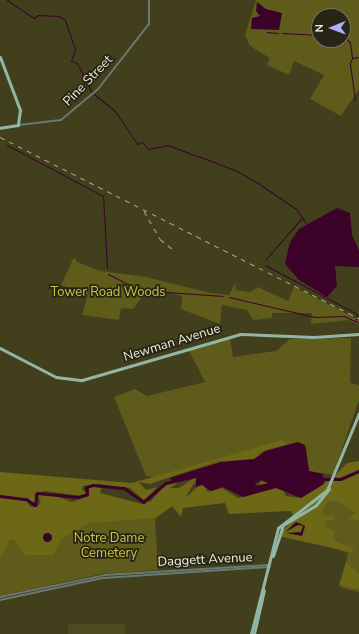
<!DOCTYPE html>
<style>
body{margin:0}
#map{position:relative;width:359px;height:634px;overflow:hidden;background:#413f1c;font-family:"Nunito Sans",sans-serif}
div>[style]{position:absolute}
.built>*{inset:0;background:#4d4a1f;transform-origin:0 0}
.green>*{inset:0;background:#5f5b1b}
.forest>*{inset:0;background:#6d6815}
.water>*{inset:0;background:#3d022a}
.round{border-radius:50%}
.stream>*{height:1px;margin:-0.5px;padding:0 0.5px;transform-origin:0.5px;border-radius:0.5px;background:#3d022a}
.river>*{height:3px;margin:-1.5px;padding:0 1.5px;transform-origin:1.5px;border-radius:1.5px;background:#3d022a}
.minor>*{height:2px;margin:-1px;padding:0 1px;transform-origin:1px;border-radius:1px;background:#697a72}
.major>*{height:3px;margin:-1.5px;padding:0 1.5px;transform-origin:1.5px;border-radius:1.5px;background:#92b6a5}
.rail>*{height:1px;margin-top:-0.5px;transform-origin:0;background:repeating-linear-gradient(90deg,#abaa90 0 5px,transparent 0 10px)}
span{translate:-50% -50%;white-space:nowrap;text-align:center;line-height:1.15;-webkit-text-stroke:3.5px #262516;paint-order:stroke}
.street-label{font-size:13px;color:#ededd9}
.park-label{font-size:13px;color:#d1c73c}
.north{position:absolute;left:311px;top:8px;width:40px;height:40px;box-sizing:border-box;background:#262516;border:1px solid #767564;border-radius:50%;rotate:269deg;font-size:11px;font-weight:700;line-height:16px;text-align:center;color:#ededd9}
.north::after{content:'';display:block;margin:auto;width:14px;height:18px;background:#b1adfa;clip-path:polygon(50% 0,100% 100%,50% 72%,0 100%)}
</style>
<div id="map">
<div class="built">
<i style="left:68px;top:624px;width:57px;height:10px"></i>
</div>
<div class="green">
<i style="clip-path:polygon(evenodd,256px 0,359px 0,359px 89px,341px 116px,310px 99px,324px 75px,294px 61px,289px 75px,267px 65px,270px 58px,250px 46px,245px 35px,256px 0,319px 16px,343px 16px,343px 40px,319px 40px,319px 16px)"></i>
<i style="clip-path:polygon(74px 257px,77px 262px,101px 271px,146px 277px,210px 293px,229px 295px,235px 283px,236px 290px,250px 292px,258px 287px,288px 301px,294px 287px,359px 320px,359px 325px,349px 320px,311px 324px,312px 313px,272px 313px,272px 318px,253px 320px,247px 310px,222px 305px,220px 324px,181px 309px,182px 296px,156px 289px,144px 294px,133px 309px,121px 308px,119px 320px,82px 315px,88px 295px,61px 285px)"></i>
<i style="clip-path:polygon(230px 338px,233px 357px,276px 351px,290px 339px,351px 338px,350px 383px,359px 385px,359px 400px,333px 475px,309px 471px,306px 447px,298px 442px,238px 462px,221px 462px,162px 478px,146px 476px,114px 397px,135px 389px,147px 396px,205px 382px,188px 349px)"></i>
<i style="clip-path:polygon(359px 463px,359px 592px,340px 587px,348px 553px,282px 531px,329px 494px,341px 468px)"></i>
<i style="clip-path:polygon(155px 517px,158px 570px,101px 574px,0 596px,0 559px,9px 540px,15px 541px,26px 555px,54px 555px,59px 538px,90px 520px)"></i>
</div>
<div class="forest">
<i style="clip-path:polygon(evenodd,282px 440px,287px 444px,259px 452px,264px 459px,218px 461px,150px 484px,139px 482px,146px 490px,157px 487px,145px 501px,130px 488px,98px 484px,83px 486px,82px 490px,87px 493px,82px 496px,45px 491px,34px 494px,36px 502px,27px 502px,31px 507px,38px 506px,41px 501px,36px 495px,48px 493px,72px 502px,89px 496px,89px 487px,92px 486px,101px 488px,100px 493px,142px 504px,151px 501px,166px 484px,178px 483px,170px 488px,179px 488px,199px 475px,185px 498px,202px 483px,208px 492px,222px 488px,238px 498px,248px 496px,262px 481px,282px 488px,286px 496px,301px 498px,329px 480px,343px 481px,359px 473px,359px 521px,348px 518px,356px 513px,339px 502px,329px 500px,322px 511px,325px 516px,334px 515px,334px 520px,325px 521px,325px 527px,334px 531px,334px 541px,355px 549px,351px 552px,278px 536px,294px 518px,291px 511px,229px 514px,225px 503px,183px 508px,181px 517px,172px 506px,156px 518px,89px 523px,61px 539px,54px 555px,25px 555px,15px 541px,10px 540px,0 559px,0 472px,132px 483px,282px 440px,299px 522px,305px 529px,302px 536px,286px 533px,300px 533px,303px 526px,298px 525px,288px 531px,299px 522px)"></i>
<i style="clip-path:polygon(359px 461px,359px 469px,344px 478px,334px 477px,347px 463px)"></i>
<i style="clip-path:polygon(346px 562px,359px 574px,359px 589px,339px 585px)"></i>
</div>
<div class="water">
<i style="clip-path:polygon(257px 2px,266px 9px,282px 13px,279px 30px,251px 29px,252px 18px,260px 16px,256px 11px)"></i>
<i style="clip-path:polygon(337px 208px,350px 213px,352px 235px,359px 250px,359px 267px,335px 266px,337px 286px,327px 297px,299px 280px,285px 264px,290px 242px,299px 229px)"></i>
<i style="clip-path:polygon(evenodd,298px 442px,305px 445px,309px 471px,323px 474px,324px 484px,301px 498px,276px 488px,243px 497px,223px 487px,211px 491px,202px 485px,196px 487px,196px 478px,175px 483px,170px 478px,221px 462px,254px 459px,265px 451px,298px 442px,261px 480px,268px 483px,255px 486px,256px 483px,261px 480px)"></i>
<i style="clip-path:polygon(296px 522px,305px 526px,302px 536px,286px 533px,301px 532px,303px 526px,298px 525px,285px 532px)"></i>
<i class="round" style="left:42.5px;top:532.5px;width:9px;height:9px"></i>
</div>
<div class="stream">
<i style="left:7px;top:0;width:32px;rotate:34deg"></i>
<i style="left:34px;top:18px;width:5px;rotate:-37deg"></i>
<i style="left:38px;top:15px;width:21px;rotate:3deg"></i>
<i style="left:59px;top:16px;width:7px;rotate:34deg"></i>
<i style="left:65px;top:20px;width:31px;rotate:71deg"></i>
<i style="left:75px;top:49px;width:13px;rotate:108deg"></i>
<i style="left:71px;top:61px;width:6px;rotate:18deg"></i>
<i style="left:77px;top:63px;width:33px;rotate:63deg"></i>
<i style="left:267px;top:32px;width:11px;rotate:5deg"></i>
<i style="left:282px;top:33px;width:37px;rotate:3deg"></i>
<i style="left:343px;top:34px;width:11px;rotate:52deg"></i>
<i style="left:350px;top:43px;width:15px;rotate:82deg"></i>
<i style="left:94px;top:94px;width:27px;rotate:39deg"></i>
<i style="left:115px;top:111px;width:40px;rotate:56deg"></i>
<i style="left:137px;top:144px;width:5px;rotate:-22deg"></i>
<i style="left:142px;top:142px;width:9px;rotate:49deg"></i>
<i style="left:148px;top:149px;width:20px;rotate:-11deg"></i>
<i style="left:168px;top:145px;width:30px;rotate:21deg"></i>
<i style="left:355px;top:100px;width:37px;rotate:-98deg"></i>
<i style="left:350px;top:63px;width:5px;rotate:-68deg"></i>
<i style="left:352px;top:58px;width:7px;rotate:-8deg"></i>
<i style="left:7px;top:145px;width:109px;rotate:28deg"></i>
<i style="left:103px;top:196px;width:72px;rotate:86.8deg"></i>
<i style="left:198px;top:156px;width:42px;rotate:21deg"></i>
<i style="left:237px;top:171px;width:24px;rotate:30deg"></i>
<i style="left:258px;top:183px;width:46px;rotate:34.4deg"></i>
<i style="left:296px;top:209px;width:19px;rotate:55deg"></i>
<i style="left:265px;top:260px;width:55px;rotate:-48.7deg"></i>
<i style="left:265px;top:265px;width:104px;rotate:28deg"></i>
<i style="left:357px;top:314px;width:7px;rotate:98deg"></i>
<i style="left:108px;top:274px;width:35px;rotate:27deg"></i>
<i style="left:139px;top:290px;width:84px;rotate:4.1deg"></i>
<i style="left:229px;top:297px;width:88px;rotate:13.1deg"></i>
<i style="left:315px;top:317px;width:29px;rotate:-2deg"></i>
<i style="left:344px;top:316px;width:17px;rotate:25deg"></i>
</div>
<div class="river">
<i style="left:319px;top:479px;width:21px"></i>
<i style="left:340px;top:479px;width:21px;rotate:-23deg"></i>
<i style="left:0;top:496px;width:26px;rotate:7deg"></i>
<i style="left:26px;top:499px;width:11px;rotate:34deg"></i>
<i style="left:35px;top:505px;width:12px;rotate:-81deg"></i>
<i style="left:37px;top:493px;width:41px;rotate:5.6deg"></i>
<i style="left:78px;top:497px;width:9px;rotate:-18deg"></i>
<i style="left:87px;top:494px;width:7px;rotate:-98deg"></i>
<i style="left:86px;top:487px;width:7px;rotate:-16deg"></i>
<i style="left:93px;top:485px;width:31px;rotate:6deg"></i>
<i style="left:124px;top:488px;width:24px;rotate:36deg"></i>
<i style="left:143px;top:502px;width:30px;rotate:-40deg"></i>
<i style="left:166px;top:483px;width:8px;rotate:-14deg"></i>
</div>
<div class="minor">
<i style="left:19px;top:125px;width:42px;rotate:-6.8deg"></i>
<i style="left:61px;top:120px;width:48px;rotate:-40deg"></i>
<i style="left:98px;top:89px;width:83px;rotate:-51.9deg"></i>
<i style="left:149px;top:24px;width:24px;rotate:-90deg"></i>
<i style="left:0;top:597px;width:107px;rotate:-11.8deg"></i>
<i style="left:105px;top:575px;width:164px;rotate:-3.5deg"></i>
<i style="left:0;top:600px;width:105px;rotate:-12.1deg"></i>
<i style="left:103px;top:578px;width:167px;rotate:-3.8deg"></i>
</div>
<div class="major">
<i style="left:0;top:57px;width:57px;rotate:69.3deg"></i>
<i style="left:20px;top:110px;width:15px;rotate:98deg"></i>
<i style="left:18px;top:125px;width:18px;rotate:171deg"></i>
<i style="left:0;top:348px;width:63px;rotate:27.4deg"></i>
<i style="left:56px;top:377px;width:26px;rotate:7deg"></i>
<i style="left:82px;top:380px;width:165px;rotate:-16.2deg"></i>
<i style="left:240px;top:334px;width:74px;rotate:2.3deg"></i>
<i style="left:314px;top:337px;width:45px;rotate:-3.8deg"></i>
<i style="left:273px;top:556px;width:33px;rotate:-72deg"></i>
<i style="left:283px;top:525px;width:39px;rotate:-31deg"></i>
<i style="left:316px;top:505px;width:21px;rotate:-51deg"></i>
<i style="left:251px;top:634px;width:109px;rotate:-75.7deg"></i>
<i style="left:278px;top:528px;width:62px;rotate:-37.8deg"></i>
<i style="left:327px;top:490px;width:83px;rotate:-67.4deg"></i>
<i style="left:254px;top:634px;width:45px;rotate:-77.2deg"></i>
</div>
<div class="rail">
<i style="left:0;top:137px;width:402px;rotate:26.8deg"></i>
<i style="left:144px;top:211px;width:32px;rotate:60deg"></i>
<i style="left:160px;top:239px;width:19px;rotate:39deg"></i>
</div>
<div class="street-label">
<span style="left:88px;top:81px;rotate:-46deg">Pine Street</span>
<span style="left:172px;top:343px;rotate:-17deg">Newman Avenue</span>
<span style="left:205px;top:560px;rotate:-3deg">Daggett Avenue</span>
</div>
<div class="park-label">
<span style="left:108px;top:292px">Tower Road Woods</span>
<span style="left:109px;top:546px">Notre Dame<br>Cemetery</span>
</div>
<div class="north">N</div>
</div>
